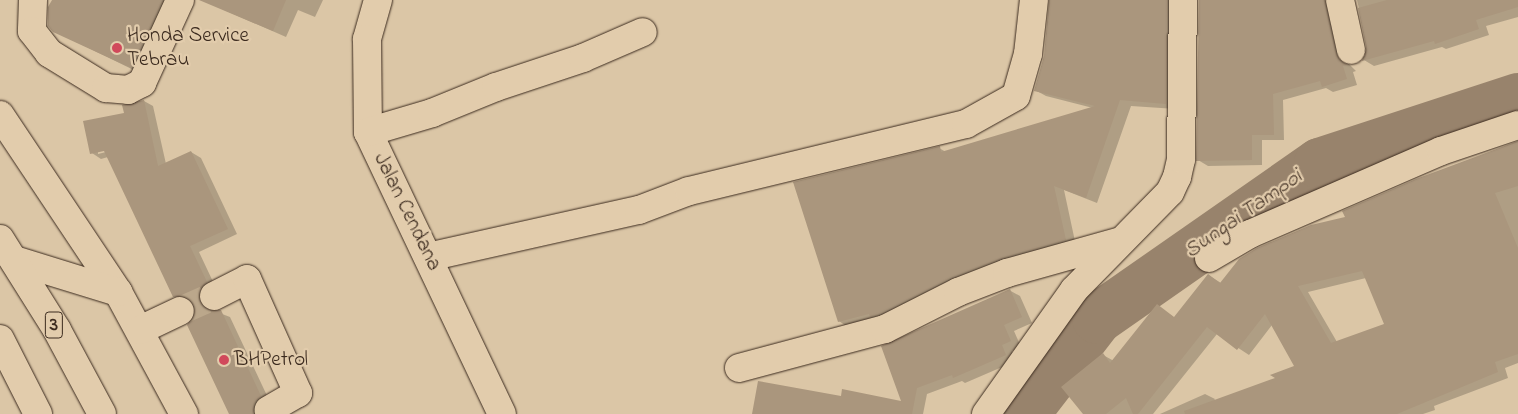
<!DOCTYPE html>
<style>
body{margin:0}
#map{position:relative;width:1518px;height:414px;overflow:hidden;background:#dbc6a6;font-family:"Indie Flower",sans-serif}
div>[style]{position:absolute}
.shadow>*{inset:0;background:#0003}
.river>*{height:51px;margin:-25.5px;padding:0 25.5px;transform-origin:25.5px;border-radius:25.5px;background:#98836c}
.building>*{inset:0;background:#aa967d}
.minor-tunnel>*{height:28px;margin-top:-14px;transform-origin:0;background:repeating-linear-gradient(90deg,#bba78b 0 28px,transparent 0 42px)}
.roads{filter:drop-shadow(0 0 1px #3b2a1e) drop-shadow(0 0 1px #3b2a1e)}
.minor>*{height:28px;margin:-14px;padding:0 14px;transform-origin:14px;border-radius:14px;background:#e2ccac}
.highway>*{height:28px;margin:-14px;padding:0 14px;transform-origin:14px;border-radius:14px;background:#e2ccac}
.dots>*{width:14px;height:14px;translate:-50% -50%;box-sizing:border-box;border:2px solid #e2ccac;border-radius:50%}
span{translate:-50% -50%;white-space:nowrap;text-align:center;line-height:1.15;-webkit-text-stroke:4.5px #e2ccac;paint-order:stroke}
.shield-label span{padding:1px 4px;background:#e2ccac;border:1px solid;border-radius:4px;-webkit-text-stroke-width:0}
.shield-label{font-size:20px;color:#3b2a1e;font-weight:700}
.poi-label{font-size:21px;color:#3b2a1e}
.left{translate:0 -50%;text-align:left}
.street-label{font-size:21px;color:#3b2a1e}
.water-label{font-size:22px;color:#4e3c2e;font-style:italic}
</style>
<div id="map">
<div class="shadow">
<i style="clip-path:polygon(54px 0,184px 0,148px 77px,54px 31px)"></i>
<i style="clip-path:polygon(226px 0,323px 0,315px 17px,298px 10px,286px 37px,222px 9px)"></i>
<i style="clip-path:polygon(1050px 0,1181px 0,1176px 109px,1131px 106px,1097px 203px,1064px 190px,1076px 246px,890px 320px,849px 328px,839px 321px,939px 148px,946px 152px,1093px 108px,1046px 96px,1035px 90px,1045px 56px)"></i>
<i style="clip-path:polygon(1200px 0,1338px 0,1346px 61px,1356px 71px,1353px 72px,1357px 85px,1333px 92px,1326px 88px,1283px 100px,1284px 140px,1262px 140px,1262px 165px,1208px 166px,1198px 160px)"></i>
<i style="clip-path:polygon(1357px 0,1518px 0,1518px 17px,1486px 26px,1489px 35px,1446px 49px,1442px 47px,1374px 66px,1364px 60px,1368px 47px)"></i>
<i style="clip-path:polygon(evenodd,144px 101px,153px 106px,166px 164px,191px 152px,201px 158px,237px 234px,199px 252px,216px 288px,210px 294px,209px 309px,230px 317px,270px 402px,264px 414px,230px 414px,195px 303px,174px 296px,108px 157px,101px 159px,92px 153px,126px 114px,144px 101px,110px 149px,110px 151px,98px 154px,98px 151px,110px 149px)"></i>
<i style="clip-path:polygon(evenodd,1518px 143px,1518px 363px,1505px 368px,1508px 378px,1434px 406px,1435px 410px,1423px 414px,1160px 414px,1205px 394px,1215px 399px,1213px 402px,1277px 379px,1296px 367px,1272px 325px,1249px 355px,1217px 334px,1153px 414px,1084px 414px,1103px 355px,1114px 361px,1157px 306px,1175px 318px,1208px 275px,1221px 283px,1346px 218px,1518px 143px,1366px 278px,1386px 324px,1337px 342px,1308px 292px,1366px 278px)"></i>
<i style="clip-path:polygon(1009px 290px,1020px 296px,1032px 323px,1014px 331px,1021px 347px,1012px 351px,1016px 361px,965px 383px,962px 381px,927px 394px,923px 414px,753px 414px,842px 398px,902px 403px)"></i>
</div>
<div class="river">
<i style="left:1023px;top:414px;width:121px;rotate:-52.4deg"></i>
<i style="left:1097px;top:318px;width:271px;rotate:-34.9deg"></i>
<i style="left:1319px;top:163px;width:209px;rotate:-18.1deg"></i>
</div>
<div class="building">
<i style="clip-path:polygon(52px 0,163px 0,131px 68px,53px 32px,48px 26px,48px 7px)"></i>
<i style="clip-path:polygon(199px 0,286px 0,273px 31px)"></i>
<i style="clip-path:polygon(1049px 0,1167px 0,1166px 104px,1120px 100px,1086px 198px,1054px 186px,1066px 240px,1003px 258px,952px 277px,879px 314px,870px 317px,869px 314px,838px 322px,793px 182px,940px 146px,941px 152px,1095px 106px,1034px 91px,1044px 56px)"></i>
<i style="clip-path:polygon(1199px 0,1325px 0,1336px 53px,1347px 65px,1343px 66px,1347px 79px,1322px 87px,1320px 81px,1273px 94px,1274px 135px,1252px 135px,1252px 160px,1196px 161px)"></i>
<i style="clip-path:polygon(1387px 0,1518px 0,1518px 7px,1476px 20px,1479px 29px,1435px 44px,1434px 41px,1362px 61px,1366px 47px,1358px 8px)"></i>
<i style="clip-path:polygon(144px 100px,158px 166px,191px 151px,228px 229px,190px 246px,207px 282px,201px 288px,200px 303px,206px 309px,221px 310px,261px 396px,254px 403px,253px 414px,229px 414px,187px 325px,195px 313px,194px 304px,182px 296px,173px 297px,104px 151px,90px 154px,83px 121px,124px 113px,122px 105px)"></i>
<i style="clip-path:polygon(evenodd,1518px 141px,1518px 186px,1495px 193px,1518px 248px,1518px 354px,1495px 362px,1498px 372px,1397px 414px,1185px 414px,1184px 411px,1275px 378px,1270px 375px,1294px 366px,1265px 314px,1237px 350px,1207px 327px,1138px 414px,1133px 414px,1126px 398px,1106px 414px,1083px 414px,1061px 387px,1103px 353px,1110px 363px,1157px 304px,1174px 317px,1208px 274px,1220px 283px,1239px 259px,1257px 248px,1311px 225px,1345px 217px,1342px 211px,1416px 179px,1518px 141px,1362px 271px,1384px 324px,1331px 343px,1298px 286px,1362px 271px)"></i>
<i style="clip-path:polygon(1010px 289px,1022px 317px,1004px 325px,1011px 341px,1002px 345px,1006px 355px,953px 378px,952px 375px,917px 388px,912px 414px,752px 414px,758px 381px,841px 396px,842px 389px,901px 401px,881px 346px)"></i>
</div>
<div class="minor-tunnel">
<i style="left:180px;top:311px;width:37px;rotate:-24deg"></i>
</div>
<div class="roads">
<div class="minor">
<i style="left:33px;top:0;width:31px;rotate:92deg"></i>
<i style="left:32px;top:31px;width:28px;rotate:52deg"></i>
<i style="left:49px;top:53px;width:67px;rotate:31.6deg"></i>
<i style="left:106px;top:88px;width:22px;rotate:5deg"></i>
<i style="left:128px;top:90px;width:16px;rotate:-27deg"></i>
<i style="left:142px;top:83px;width:91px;rotate:-65.4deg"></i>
<i style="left:378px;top:0;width:41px;rotate:105.8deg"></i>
<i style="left:367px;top:39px;width:93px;rotate:89.4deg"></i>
<i style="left:368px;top:132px;width:312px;rotate:64.6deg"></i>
<i style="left:1340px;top:0;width:51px;rotate:77.6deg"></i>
<i style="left:0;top:115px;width:213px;rotate:56.3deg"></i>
<i style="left:118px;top:292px;width:139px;rotate:61.6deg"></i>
<i style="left:368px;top:132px;width:67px;rotate:-16.5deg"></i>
<i style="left:432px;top:113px;width:69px;rotate:-22.1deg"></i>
<i style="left:496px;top:87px;width:92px;rotate:-18.4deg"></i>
<i style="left:583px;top:58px;width:65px;rotate:-23.4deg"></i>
<i style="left:428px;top:257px;width:216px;rotate:-12.6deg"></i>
<i style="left:639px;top:210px;width:53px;rotate:-20.8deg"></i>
<i style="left:689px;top:191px;width:285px;rotate:-13.6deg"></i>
<i style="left:966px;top:124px;width:57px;rotate:-29.2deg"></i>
<i style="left:1016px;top:96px;width:44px;rotate:-74.1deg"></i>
<i style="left:1028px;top:54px;width:54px;rotate:-83.7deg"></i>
<i style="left:1209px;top:258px;width:48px;rotate:-30.3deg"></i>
<i style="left:1250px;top:234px;width:208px;rotate:-23.5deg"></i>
<i style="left:1441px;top:151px;width:81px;rotate:-18.7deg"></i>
<i style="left:14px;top:260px;width:109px;rotate:17.1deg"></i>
<i style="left:214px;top:296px;width:37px;rotate:-27deg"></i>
<i style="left:247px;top:279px;width:125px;rotate:65.9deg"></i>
<i style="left:298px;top:393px;width:34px;rotate:150deg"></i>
<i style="left:140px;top:330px;width:44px;rotate:-25.4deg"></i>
<i style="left:739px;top:368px;width:151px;rotate:-15deg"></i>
<i style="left:885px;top:329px;width:82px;rotate:-26.9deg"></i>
<i style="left:958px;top:292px;width:53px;rotate:-21.2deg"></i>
<i style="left:1007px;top:273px;width:114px;rotate:-15.7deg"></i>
<i style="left:986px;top:414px;width:152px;rotate:-54.6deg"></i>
<i style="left:1074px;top:290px;width:137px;rotate:-45.6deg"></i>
<i style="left:1170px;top:192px;width:17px;rotate:-65deg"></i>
<i style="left:1177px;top:177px;width:18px;rotate:-77deg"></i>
<i style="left:1181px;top:159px;width:159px;rotate:-89.3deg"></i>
</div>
<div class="highway">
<i style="left:0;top:239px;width:107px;rotate:57.9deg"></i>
<i style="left:57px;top:330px;width:95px;rotate:61.8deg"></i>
<i style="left:0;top:339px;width:84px;rotate:63.1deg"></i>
</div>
</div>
<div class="dots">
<i style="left:117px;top:48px;background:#d1495b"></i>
<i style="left:224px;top:360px;background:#d1495b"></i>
</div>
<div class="shield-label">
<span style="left:54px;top:325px">3</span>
</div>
<div class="poi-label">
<span class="left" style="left:127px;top:48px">Honda Service<br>Tebrau</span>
<span class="left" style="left:234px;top:360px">BHPetrol</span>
</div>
<div class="street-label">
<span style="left:407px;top:212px;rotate:64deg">Jalan Cendana</span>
</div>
<div class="water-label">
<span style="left:1244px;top:215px;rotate:-35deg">Sungai Tampoi</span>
</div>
</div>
